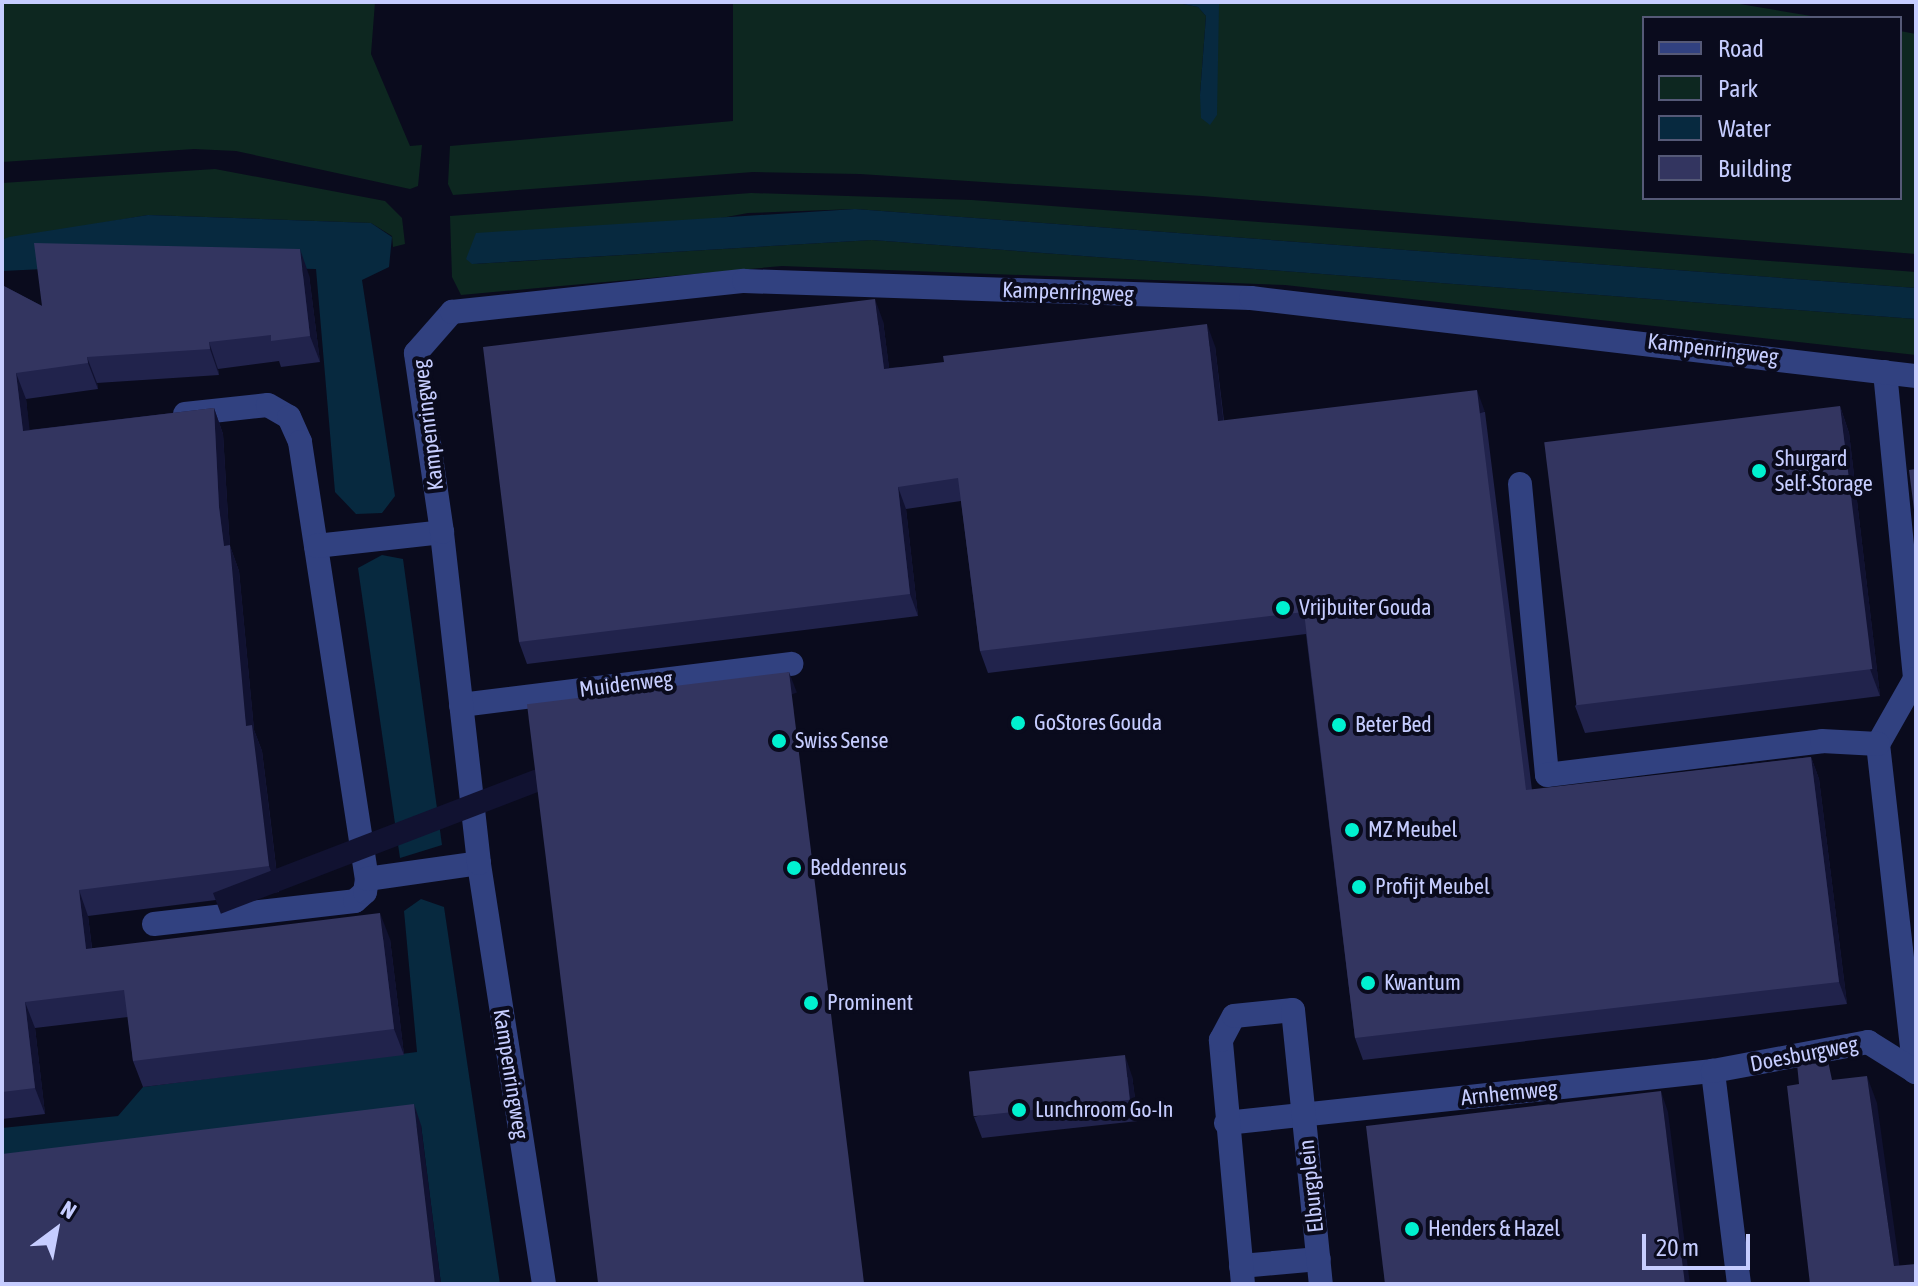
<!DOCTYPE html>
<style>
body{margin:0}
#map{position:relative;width:1918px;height:1286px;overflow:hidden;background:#0a0b1d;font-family:"Asap Condensed",sans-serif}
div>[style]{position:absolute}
.green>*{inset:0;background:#0d2720}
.water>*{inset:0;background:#07293f}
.minor>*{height:24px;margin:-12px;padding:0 12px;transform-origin:12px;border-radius:12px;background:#314180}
.wall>*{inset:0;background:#21234c}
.shaded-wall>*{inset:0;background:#111231;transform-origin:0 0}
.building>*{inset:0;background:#333560;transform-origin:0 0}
.dots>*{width:22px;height:22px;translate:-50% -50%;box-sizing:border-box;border:4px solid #0a0b1d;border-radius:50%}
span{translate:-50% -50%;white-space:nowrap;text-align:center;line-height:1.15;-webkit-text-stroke:8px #0a0b1d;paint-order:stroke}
.street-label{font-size:22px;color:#c6cdff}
.poi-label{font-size:22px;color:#c6cdff}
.left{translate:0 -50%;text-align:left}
.frame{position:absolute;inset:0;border:4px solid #c6cdff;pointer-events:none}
.legend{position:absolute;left:1642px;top:16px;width:260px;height:184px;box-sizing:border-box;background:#0a0b1d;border:2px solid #555977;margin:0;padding:10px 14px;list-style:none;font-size:24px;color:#c6cdff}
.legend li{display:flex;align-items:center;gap:16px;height:40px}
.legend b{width:40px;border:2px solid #555977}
.north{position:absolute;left:16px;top:1190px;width:80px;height:80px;-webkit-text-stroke:6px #0a0b1d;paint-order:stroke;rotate:32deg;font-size:22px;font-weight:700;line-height:32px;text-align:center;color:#c6cdff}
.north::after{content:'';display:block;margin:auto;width:28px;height:36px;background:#c6cdff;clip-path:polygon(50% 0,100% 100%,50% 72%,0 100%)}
.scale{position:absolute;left:1642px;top:1234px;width:108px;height:36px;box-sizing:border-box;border:4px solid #c6cdff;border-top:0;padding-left:10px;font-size:24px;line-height:28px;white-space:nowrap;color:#c6cdff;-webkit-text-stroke:6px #0a0b1d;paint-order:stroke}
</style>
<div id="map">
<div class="green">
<i style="clip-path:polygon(2px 2px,375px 2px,371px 54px,410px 146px,422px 145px,418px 186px,410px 189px,236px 151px,194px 149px,2px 162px)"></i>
<i style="clip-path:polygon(733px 2px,1173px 2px,1198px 7px,1206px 16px,1200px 95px,1218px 2px,1728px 2px,1823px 18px,1644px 18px,1644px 198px,1900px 198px,1900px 31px,1916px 34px,1916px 254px,1202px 196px,860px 174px,753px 172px,453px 195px,448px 184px,450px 146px,733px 121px)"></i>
<i style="clip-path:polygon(215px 169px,385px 201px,402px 218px,405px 244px,393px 247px,392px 236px,371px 223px,148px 215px,2px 240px,2px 183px)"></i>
<i style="clip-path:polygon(751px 193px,972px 200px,1916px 272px,1916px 288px,855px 209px,748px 213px,473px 264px,872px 240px,1916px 319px,1916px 355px,1285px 285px,782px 266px,461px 295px,452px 277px,450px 216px)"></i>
</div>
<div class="water">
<i style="clip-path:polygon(1173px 2px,1219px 4px,1217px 115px,1210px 125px,1201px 118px,1200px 95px,1206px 16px,1198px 7px)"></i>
<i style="clip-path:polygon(855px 209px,1916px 288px,1916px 319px,872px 240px,472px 264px,466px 259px,476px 233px)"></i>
<i style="clip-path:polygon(148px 215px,371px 223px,392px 237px,389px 267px,362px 280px,395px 496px,382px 513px,356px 514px,335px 492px,316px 269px,44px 263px,44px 269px,2px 271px,2px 240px,9px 237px)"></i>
<i style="clip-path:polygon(382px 555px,403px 559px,442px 845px,400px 858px,358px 568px)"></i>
<i style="clip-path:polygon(421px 899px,444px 907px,500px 1284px,441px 1284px,421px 1125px,2px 1176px,2px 1128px,118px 1116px,143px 1087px,417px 1052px,404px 911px)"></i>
</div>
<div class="minor">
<i style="left:1885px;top:372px;width:308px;rotate:84.4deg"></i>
<i style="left:1915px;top:679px;width:75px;rotate:119.6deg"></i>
<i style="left:1878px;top:744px;width:330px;rotate:83.6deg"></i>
<i style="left:185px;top:414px;width:83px;rotate:-6.2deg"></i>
<i style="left:268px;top:405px;width:24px;rotate:30deg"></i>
<i style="left:289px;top:417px;width:27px;rotate:66deg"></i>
<i style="left:300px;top:442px;width:442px;rotate:81.3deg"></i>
<i style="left:1520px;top:484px;width:292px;rotate:84.7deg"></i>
<i style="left:1547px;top:775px;width:277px;rotate:-7deg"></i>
<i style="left:1822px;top:741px;width:56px;rotate:3.1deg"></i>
<i style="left:316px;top:546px;width:127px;rotate:-6.3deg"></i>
<i style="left:461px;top:705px;width:333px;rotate:-7.1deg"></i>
<i style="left:154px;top:924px;width:202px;rotate:-6.5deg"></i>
<i style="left:355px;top:901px;width:13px;rotate:-42deg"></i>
<i style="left:365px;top:892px;width:13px;rotate:-81deg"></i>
<i style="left:367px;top:879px;width:113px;rotate:-8.1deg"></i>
<i style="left:1226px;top:1123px;width:490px;rotate:-6.1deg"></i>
<i style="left:1241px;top:1266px;width:78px;rotate:-5.1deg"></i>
<i style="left:544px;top:1284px;width:426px;rotate:-98.8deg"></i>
<i style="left:479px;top:863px;width:333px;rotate:-96.4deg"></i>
<i style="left:442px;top:532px;width:181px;rotate:-98.3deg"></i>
<i style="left:416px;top:353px;width:55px;rotate:-48.7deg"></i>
<i style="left:452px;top:312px;width:294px;rotate:-6.1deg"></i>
<i style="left:744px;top:281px;width:507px;rotate:1.92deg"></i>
<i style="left:1251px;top:298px;width:670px;rotate:6.69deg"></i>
<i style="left:1243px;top:1284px;width:245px;rotate:-95.2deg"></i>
<i style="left:1221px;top:1040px;width:27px;rotate:-62deg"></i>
<i style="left:1234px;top:1016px;width:59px;rotate:-5.8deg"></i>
<i style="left:1293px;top:1010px;width:275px;rotate:84.2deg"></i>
<i style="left:1739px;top:1284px;width:215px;rotate:-97deg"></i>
<i style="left:1713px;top:1071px;width:158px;rotate:-10.6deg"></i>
<i style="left:1868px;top:1042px;width:57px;rotate:32deg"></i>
</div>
<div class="wall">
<i style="clip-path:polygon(309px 275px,320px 362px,281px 367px,279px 361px,218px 369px,219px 375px,97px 383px,98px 389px,26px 399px,29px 430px,214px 408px,223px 434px,229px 533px,230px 546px,239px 571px,254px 730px,262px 751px,270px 816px,279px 892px,88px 916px,92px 948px,390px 939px,404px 1055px,143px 1087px,133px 1061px,128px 1017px,35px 1028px,45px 1114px,2px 1119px,2px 285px,42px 306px)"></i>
<i style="clip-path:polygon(883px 321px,889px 368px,1215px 346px,1224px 421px,1485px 412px,1532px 790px,1811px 757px,1819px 779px,1847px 1004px,1363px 1060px,1355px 1038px,1306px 634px,988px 673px,980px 651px,961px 501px,906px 509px,918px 616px,527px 664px,519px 642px)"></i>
<i style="clip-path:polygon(1840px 406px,1849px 433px,1880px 696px,1585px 733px,1575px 706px)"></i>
<i style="clip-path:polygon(1132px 1076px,1138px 1121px,982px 1138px,974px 1117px)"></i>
</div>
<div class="shaded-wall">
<i style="clip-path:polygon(300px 249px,309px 275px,320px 362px,310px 336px)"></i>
<i style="clip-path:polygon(875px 299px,883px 321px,892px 391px,884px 369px)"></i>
<i style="clip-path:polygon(1207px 324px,1215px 346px,1226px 443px,1218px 421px)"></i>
<i style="clip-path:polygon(209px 342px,218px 369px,219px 375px,210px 349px)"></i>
<i style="clip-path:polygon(87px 357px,97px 383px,98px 389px,88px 363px)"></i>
<i style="clip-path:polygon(16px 373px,26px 399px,33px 457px,23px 431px)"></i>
<i style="left:1477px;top:390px;width:23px;height:403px;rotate:70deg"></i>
<i style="clip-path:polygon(1840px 406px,1849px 433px,1880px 696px,1870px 669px)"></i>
<i style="clip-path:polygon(214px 408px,223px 434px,229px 533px,230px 546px,239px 571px,254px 730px,262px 751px,279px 892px,269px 866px,246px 726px,219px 507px)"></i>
<i style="clip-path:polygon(898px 487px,906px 509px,918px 616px,910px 594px)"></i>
<i style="left:789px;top:672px;width:22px;height:617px;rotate:69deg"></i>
<i style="clip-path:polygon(1811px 757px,1819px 779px,1847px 1004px,1839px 982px)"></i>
<i style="clip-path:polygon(79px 890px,88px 916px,95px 975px,86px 949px)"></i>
<i style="clip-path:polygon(380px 913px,390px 939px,404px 1055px,394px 1029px)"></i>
<i style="clip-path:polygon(25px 1002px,35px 1028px,45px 1114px,35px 1088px)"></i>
<i style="clip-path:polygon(1125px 1055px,1132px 1076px,1138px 1121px,1130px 1100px)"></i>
<i style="clip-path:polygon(1867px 1076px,1877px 1103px,1902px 1284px,1894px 1266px)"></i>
<i style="clip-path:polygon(1661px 1091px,1668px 1112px,1690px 1284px,1685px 1284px)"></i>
<i style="clip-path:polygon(414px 1104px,421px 1125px,441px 1284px,435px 1284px)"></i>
</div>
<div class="building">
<i style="clip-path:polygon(34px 243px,300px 249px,310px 336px,271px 341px,271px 335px,209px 342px,210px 349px,87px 357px,88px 363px,16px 373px,23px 431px,214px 408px,219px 507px,224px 546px,230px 545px,246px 726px,252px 725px,260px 790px,269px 866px,79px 890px,86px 949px,380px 913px,394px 1029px,133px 1061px,124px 990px,25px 1002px,35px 1088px,2px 1092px,2px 285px,42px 306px)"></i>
<i style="clip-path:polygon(875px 299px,884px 369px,944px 362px,943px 356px,1207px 324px,1218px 421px,1477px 390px,1526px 790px,1811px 757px,1839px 982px,1355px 1038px,1304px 612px,980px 651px,958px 478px,898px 487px,910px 594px,519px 642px,483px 347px)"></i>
<i style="left:1840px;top:406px;width:265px;height:298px;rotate:83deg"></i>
<i style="clip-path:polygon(1916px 469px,1916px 525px,1909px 470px)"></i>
<i style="left:789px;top:672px;width:617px;height:264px;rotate:83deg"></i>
<i style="left:1125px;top:1055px;width:45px;height:157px;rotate:84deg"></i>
<i style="clip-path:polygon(1828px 1061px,1832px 1080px,1867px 1076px,1894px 1266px,1916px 1264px,1916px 1284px,1810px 1284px,1787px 1086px,1799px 1084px,1797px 1064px)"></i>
<i style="clip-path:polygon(1661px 1091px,1685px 1284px,1385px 1284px,1366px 1126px)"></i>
<i style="clip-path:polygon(414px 1104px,435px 1284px,2px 1284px,2px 1154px)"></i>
</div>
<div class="dots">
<i style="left:1759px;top:471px;background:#00f1d0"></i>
<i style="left:1283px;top:608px;background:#00f1d0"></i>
<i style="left:1018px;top:723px;background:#00f1d0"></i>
<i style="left:1339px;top:725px;background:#00f1d0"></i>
<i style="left:779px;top:741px;background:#00f1d0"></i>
<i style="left:1352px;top:830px;background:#00f1d0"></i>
<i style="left:794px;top:868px;background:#00f1d0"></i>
<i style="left:1359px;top:887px;background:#00f1d0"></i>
<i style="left:1368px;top:983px;background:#00f1d0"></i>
<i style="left:811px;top:1003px;background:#00f1d0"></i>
<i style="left:1019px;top:1110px;background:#00f1d0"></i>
<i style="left:1412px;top:1229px;background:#00f1d0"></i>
</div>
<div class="street-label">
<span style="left:1068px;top:292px;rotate:2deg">Kampenringweg</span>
<span style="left:1713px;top:349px;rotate:7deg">Kampenringweg</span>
<span style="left:428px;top:425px;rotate:-97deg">Kampenringweg</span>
<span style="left:626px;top:684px;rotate:-7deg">Muidenweg</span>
<span style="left:1804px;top:1054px;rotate:-11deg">Doesburgweg</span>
<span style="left:511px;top:1074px;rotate:81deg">Kampenringweg</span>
<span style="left:1509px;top:1093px;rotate:-6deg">Arnhemweg</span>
<span style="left:1311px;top:1186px;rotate:-96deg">Elburgplein</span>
</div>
<div class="poi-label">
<span class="left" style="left:1775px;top:471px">Shurgard<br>Self-Storage</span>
<span class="left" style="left:1299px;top:608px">Vrijbuiter Gouda</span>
<span class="left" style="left:1034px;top:723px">GoStores Gouda</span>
<span class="left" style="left:1355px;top:725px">Beter Bed</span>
<span class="left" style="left:795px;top:741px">Swiss Sense</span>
<span class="left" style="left:1368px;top:830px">MZ Meubel</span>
<span class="left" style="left:810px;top:868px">Beddenreus</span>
<span class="left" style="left:1375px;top:887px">Profijt Meubel</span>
<span class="left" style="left:1384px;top:983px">Kwantum</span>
<span class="left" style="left:827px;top:1003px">Prominent</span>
<span class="left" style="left:1035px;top:1110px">Lunchroom Go-In</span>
<span class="left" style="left:1428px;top:1229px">Henders &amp; Hazel</span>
</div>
<div class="frame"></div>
<ul class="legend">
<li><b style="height:10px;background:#314180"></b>Road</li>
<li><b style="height:22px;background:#0d2720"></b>Park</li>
<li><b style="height:22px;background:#07293f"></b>Water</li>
<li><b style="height:22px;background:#333560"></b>Building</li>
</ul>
<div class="north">N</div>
<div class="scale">20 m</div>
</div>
